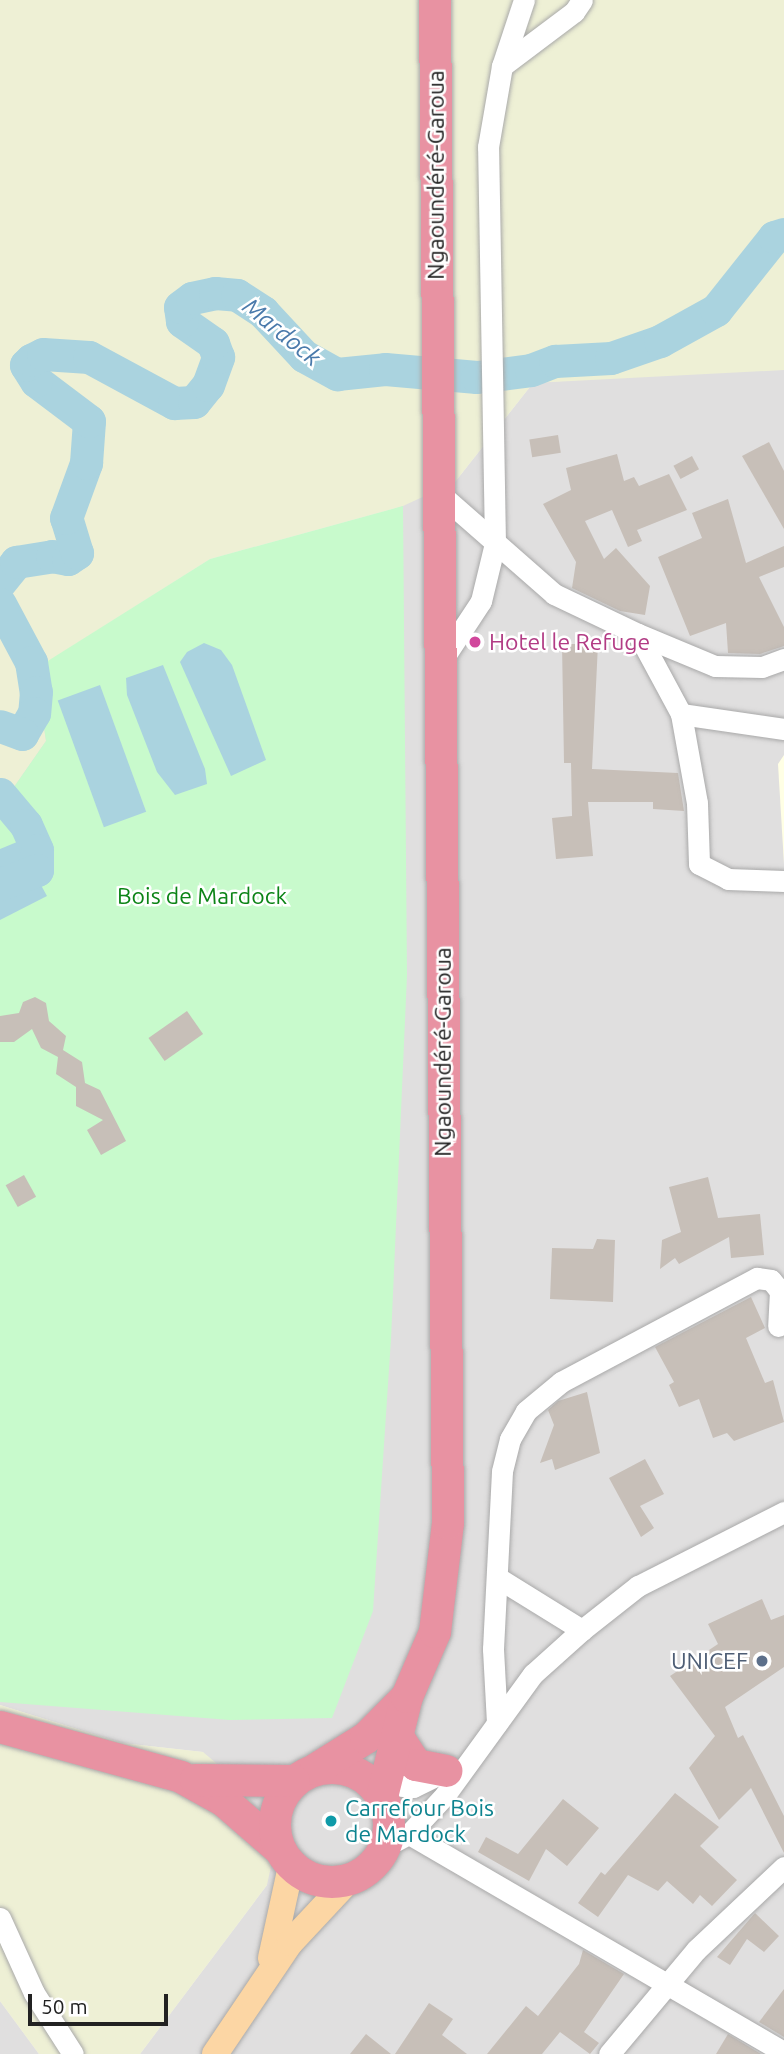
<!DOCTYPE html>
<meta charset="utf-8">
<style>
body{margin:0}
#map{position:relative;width:784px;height:2054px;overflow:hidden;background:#f2efe9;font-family:Ubuntu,sans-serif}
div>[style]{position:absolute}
.residential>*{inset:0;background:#e0dfdf}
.education>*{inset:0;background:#ffffe5}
.farmland>*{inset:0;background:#eef0d5}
.park>*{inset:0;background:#c8facc}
.water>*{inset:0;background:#aad3df;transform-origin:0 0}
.river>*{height:33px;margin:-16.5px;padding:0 16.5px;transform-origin:16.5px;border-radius:16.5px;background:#aad3df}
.building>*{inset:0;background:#c7bfb8;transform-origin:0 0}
.roads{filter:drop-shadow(0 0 2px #a9a9a9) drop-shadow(0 0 2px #a9a9a9)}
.minor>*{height:21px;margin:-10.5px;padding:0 10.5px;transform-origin:10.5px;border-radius:10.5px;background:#fff}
.major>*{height:26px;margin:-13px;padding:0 13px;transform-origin:13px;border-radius:13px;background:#fcd6a4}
.highway>*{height:32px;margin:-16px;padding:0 16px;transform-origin:16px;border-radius:16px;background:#e892a2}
.highway>.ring{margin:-16px;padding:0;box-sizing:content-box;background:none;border:32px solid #e892a2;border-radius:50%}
.dots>*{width:19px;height:19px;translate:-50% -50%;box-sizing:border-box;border:4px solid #fff;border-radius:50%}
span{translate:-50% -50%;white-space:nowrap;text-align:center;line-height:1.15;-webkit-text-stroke:5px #fff;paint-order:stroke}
.street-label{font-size:23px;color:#222}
.hotel-label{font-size:23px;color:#b23c85}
.left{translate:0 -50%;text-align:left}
.park-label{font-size:23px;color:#0c8416}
.service-label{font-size:23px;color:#4e5e75}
.right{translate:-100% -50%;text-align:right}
.culture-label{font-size:23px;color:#0d838f}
.water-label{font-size:24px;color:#4a7aab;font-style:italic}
.scale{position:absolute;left:28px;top:1994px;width:140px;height:32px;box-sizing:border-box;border:4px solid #222;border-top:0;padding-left:9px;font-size:21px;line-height:24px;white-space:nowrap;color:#222;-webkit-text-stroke:5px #fff;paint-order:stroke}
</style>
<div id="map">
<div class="residential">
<i style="clip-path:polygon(755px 368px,784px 370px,784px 2054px,140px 2054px,267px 1885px,203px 1752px,122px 1743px,0 1705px,0 807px,35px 669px,455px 482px,533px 383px)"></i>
<i style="clip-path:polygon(0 2001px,39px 2054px,0 2054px)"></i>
</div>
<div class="education">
<i style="clip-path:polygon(784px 755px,784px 864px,778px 764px)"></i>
</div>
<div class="farmland">
<i style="clip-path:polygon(0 0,784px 0,784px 370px,533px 383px,455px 482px,403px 506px,210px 559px,36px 669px,46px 741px,0 807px)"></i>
<i style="clip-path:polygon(0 1705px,122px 1743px,203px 1752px,242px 1785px,275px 1848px,267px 1885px,140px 2054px,39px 2054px,0 2001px)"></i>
</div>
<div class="park">
<i style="clip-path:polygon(403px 506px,407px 975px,391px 1339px,373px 1611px,332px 1718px,230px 1720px,0 1702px,0 807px,46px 741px,35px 669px,210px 559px)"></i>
</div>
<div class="water">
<i style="clip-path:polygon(204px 643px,221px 650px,232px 665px,266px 760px,231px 776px,180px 662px,187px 652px)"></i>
<i style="clip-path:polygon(163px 665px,205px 769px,207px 784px,175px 795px,157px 772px,127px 695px,126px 678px)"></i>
<i style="left:100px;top:685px;width:135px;height:45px;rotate:70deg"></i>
<i style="clip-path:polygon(17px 842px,47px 896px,0 920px,0 849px)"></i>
</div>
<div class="river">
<i style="left:0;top:582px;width:26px;rotate:-51deg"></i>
<i style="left:16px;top:562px;width:36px;rotate:-9deg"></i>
<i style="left:52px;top:556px;width:16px;rotate:11deg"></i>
<i style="left:68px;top:559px;width:11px;rotate:-34deg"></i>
<i style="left:77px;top:553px;width:37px;rotate:-107deg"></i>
<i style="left:66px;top:518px;width:59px;rotate:-70deg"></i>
<i style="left:86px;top:463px;width:42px;rotate:-85.9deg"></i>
<i style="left:89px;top:421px;width:66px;rotate:-143deg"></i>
<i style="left:36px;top:381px;width:19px;rotate:-122deg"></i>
<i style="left:26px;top:365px;width:7px;rotate:-45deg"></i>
<i style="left:31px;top:360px;width:13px;rotate:-27deg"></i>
<i style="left:43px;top:354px;width:46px;rotate:3.7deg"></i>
<i style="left:89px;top:357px;width:97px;rotate:28.4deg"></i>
<i style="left:174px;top:403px;width:20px;rotate:-3deg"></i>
<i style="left:194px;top:402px;width:22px;rotate:-51deg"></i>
<i style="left:208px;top:385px;width:30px;rotate:-70deg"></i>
<i style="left:218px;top:357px;width:15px;rotate:-110deg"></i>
<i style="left:213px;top:343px;width:38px;rotate:-145deg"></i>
<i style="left:182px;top:321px;width:14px;rotate:-98deg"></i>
<i style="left:180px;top:307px;width:15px;rotate:-37deg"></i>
<i style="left:192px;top:298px;width:24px;rotate:-12deg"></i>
<i style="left:215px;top:293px;width:22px;rotate:5deg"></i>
<i style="left:237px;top:295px;width:31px;rotate:33deg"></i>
<i style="left:263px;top:312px;width:60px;rotate:47deg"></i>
<i style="left:304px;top:356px;width:38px;rotate:29deg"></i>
<i style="left:337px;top:374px;width:48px;rotate:-5.9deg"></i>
<i style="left:385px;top:369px;width:92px;rotate:5deg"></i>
<i style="left:477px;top:377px;width:54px;rotate:-7.4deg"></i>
<i style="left:531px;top:370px;width:26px;rotate:-21deg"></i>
<i style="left:555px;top:361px;width:56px;rotate:-3.1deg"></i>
<i style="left:611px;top:358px;width:52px;rotate:-19.1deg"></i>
<i style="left:660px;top:341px;width:64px;rotate:-29deg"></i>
<i style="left:716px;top:310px;width:93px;rotate:-51.5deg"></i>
<i style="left:774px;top:237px;width:10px;rotate:-17deg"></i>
<i style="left:0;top:604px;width:66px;rotate:61.9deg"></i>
<i style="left:31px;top:662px;width:30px;rotate:81deg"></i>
<i style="left:36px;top:692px;width:21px;rotate:95deg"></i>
<i style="left:34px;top:713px;width:24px;rotate:120deg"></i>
<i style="left:22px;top:734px;width:23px;rotate:-160deg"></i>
<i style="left:0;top:794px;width:40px;rotate:50deg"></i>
<i style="left:26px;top:825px;width:27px;rotate:66deg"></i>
<i style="left:37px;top:850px;width:20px;rotate:90deg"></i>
<i style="left:37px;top:870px;width:40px;rotate:159deg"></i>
</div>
<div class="building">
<i style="left:558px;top:435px;width:18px;height:29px;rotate:81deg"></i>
<i style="clip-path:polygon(769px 442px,784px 471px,784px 529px,742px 456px)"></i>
<i style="clip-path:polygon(617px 454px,624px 481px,634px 477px,639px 486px,669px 474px,687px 510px,637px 530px,642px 541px,628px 547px,612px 510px,585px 521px,604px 559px,616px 548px,650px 586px,645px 615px,620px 611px,572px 588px,576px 562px,543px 504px,571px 490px,566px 468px)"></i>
<i style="left:692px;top:456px;width:15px;height:21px;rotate:62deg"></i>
<i style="clip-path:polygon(728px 499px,746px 563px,784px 546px,784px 567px,759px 577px,784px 627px,784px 646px,760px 654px,728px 653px,726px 623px,690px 636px,658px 557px,702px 538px,692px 513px)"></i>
<i style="clip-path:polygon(562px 644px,598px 644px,592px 769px,678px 773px,684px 811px,653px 809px,653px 802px,588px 802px,593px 856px,556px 859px,552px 818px,572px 816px,571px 763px,564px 763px)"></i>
<i style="clip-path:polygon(35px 997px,46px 1003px,49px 1021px,66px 1036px,63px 1050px,82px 1062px,85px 1083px,100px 1090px,126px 1141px,101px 1155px,87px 1130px,103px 1120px,76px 1106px,76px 1087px,56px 1074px,58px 1057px,41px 1048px,32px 1029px,14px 1042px,0 1042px,0 1016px,19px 1013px,23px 1002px)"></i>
<i style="left:187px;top:1011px;width:28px;height:47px;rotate:55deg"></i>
<i style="left:24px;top:1175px;width:25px;height:21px;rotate:61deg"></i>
<i style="clip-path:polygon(708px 1177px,718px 1218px,760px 1214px,764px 1255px,731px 1258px,729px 1237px,679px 1264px,675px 1258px,660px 1269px,662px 1240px,681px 1232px,669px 1187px)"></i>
<i style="clip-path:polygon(597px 1239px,615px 1240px,613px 1302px,550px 1299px,552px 1248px,593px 1249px)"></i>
<i style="clip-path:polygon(751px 1297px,765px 1328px,746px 1338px,765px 1383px,773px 1380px,784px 1422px,734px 1441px,727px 1433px,713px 1438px,699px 1399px,679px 1407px,669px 1385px,674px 1382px,655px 1347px)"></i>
<i style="clip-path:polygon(587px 1392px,600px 1453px,555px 1470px,552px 1459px,540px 1463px,554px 1425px,548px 1410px,558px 1401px)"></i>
<i style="clip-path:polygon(645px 1459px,664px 1494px,640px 1506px,654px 1528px,641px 1537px,609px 1478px)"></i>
<i style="clip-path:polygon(762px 1599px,771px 1620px,784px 1615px,784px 1667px,725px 1707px,738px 1738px,743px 1735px,784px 1816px,784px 1853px,751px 1788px,719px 1820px,689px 1768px,715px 1736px,670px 1676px,718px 1644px,708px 1624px)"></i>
<i style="clip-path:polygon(675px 1793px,719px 1827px,700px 1846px,737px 1880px,712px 1906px,700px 1895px,693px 1904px,667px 1881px,658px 1891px,628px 1875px,598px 1917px,578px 1903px,601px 1872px,605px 1875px)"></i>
<i style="clip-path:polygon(563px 1799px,599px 1828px,567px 1866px,546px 1849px,529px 1881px,478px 1852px,486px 1837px,518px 1854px)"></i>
<i style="clip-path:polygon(755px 1913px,779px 1936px,764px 1952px,747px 1939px,730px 1965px,717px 1957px)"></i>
<i style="clip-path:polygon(583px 1950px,624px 1974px,584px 2032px,599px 2043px,590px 2054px,560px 2032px,542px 2054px,487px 2054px,526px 2006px,538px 2016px,579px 1964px)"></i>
<i style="clip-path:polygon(784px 1989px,784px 2037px,759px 2022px)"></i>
<i style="clip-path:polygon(429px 2003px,453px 2019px,442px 2035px,467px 2054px,395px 2054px)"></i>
<i style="clip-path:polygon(366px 2034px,391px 2054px,350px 2054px)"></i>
<i style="clip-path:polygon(728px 2034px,761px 2054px,716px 2054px)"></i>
</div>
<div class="roads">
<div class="minor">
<i style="left:502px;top:66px;width:90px;rotate:-36.9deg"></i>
<i style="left:574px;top:12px;width:14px;rotate:-56deg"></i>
<i style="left:439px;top:493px;width:153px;rotate:41.3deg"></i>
<i style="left:554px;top:594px;width:93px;rotate:25.5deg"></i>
<i style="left:638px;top:634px;width:83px;rotate:22.6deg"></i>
<i style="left:715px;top:666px;width:47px;rotate:1.2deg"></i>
<i style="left:762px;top:667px;width:23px;rotate:-20deg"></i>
<i style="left:638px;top:634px;width:91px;rotate:61.7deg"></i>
<i style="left:681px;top:714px;width:90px;rotate:79.8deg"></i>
<i style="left:697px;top:803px;width:61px;rotate:88.1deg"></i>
<i style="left:699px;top:864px;width:33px;rotate:27deg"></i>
<i style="left:728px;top:879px;width:56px;rotate:2deg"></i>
<i style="left:441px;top:662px;width:73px;rotate:-56.7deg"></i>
<i style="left:481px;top:601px;width:60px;rotate:-76.4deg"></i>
<i style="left:495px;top:543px;width:396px;rotate:-91deg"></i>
<i style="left:488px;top:147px;width:82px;rotate:-80.2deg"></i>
<i style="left:502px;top:66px;width:70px;rotate:-71.6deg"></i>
<i style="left:681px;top:714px;width:104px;rotate:8.3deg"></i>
<i style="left:498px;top:1578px;width:99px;rotate:31.8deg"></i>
<i style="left:497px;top:1723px;width:74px;rotate:-93.1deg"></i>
<i style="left:493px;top:1649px;width:178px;rotate:-87.1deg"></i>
<i style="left:502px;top:1471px;width:33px;rotate:-76deg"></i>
<i style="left:510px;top:1439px;width:32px;rotate:-60deg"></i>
<i style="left:526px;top:1411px;width:45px;rotate:-39.6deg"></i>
<i style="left:561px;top:1382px;width:222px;rotate:-28deg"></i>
<i style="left:757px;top:1278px;width:14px;rotate:8deg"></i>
<i style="left:771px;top:1280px;width:14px;rotate:51deg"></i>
<i style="left:780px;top:1291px;width:35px;rotate:93deg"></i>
<i style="left:384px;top:1784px;width:29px;rotate:6deg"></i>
<i style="left:413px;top:1787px;width:39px;rotate:-26deg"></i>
<i style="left:409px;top:1834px;width:434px;rotate:30.2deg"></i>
<i style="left:386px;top:1846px;width:26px;rotate:-28deg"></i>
<i style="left:409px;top:1834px;width:53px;rotate:-47.3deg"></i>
<i style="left:445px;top:1795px;width:150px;rotate:-54deg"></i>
<i style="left:533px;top:1674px;width:66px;rotate:-41.9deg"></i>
<i style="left:582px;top:1630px;width:71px;rotate:-38.2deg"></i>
<i style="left:638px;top:1586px;width:164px;rotate:-26.9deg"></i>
<i style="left:0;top:1918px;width:82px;rotate:65.6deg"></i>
<i style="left:34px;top:1993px;width:72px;rotate:57.4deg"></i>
<i style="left:609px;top:2054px;width:136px;rotate:-50.1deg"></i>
<i style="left:696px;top:1950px;width:121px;rotate:-43.3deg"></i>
</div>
<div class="major">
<i style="left:271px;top:1958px;width:94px;rotate:-77.7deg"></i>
<i style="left:215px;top:2054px;width:134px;rotate:-56deg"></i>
<i style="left:290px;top:1943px;width:85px;rotate:-46.9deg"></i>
</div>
<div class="highway">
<i style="left:0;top:1727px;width:188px;rotate:15.4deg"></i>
<i style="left:181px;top:1777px;width:49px;rotate:29.2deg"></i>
<i style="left:224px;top:1801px;width:72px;rotate:41deg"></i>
<i style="left:396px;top:1734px;width:37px;rotate:57deg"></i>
<i style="left:416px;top:1765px;width:31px;rotate:11deg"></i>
<i class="ring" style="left:275px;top:1768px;width:82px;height:82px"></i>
<i style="left:316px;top:1769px;width:59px;rotate:-31.8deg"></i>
<i style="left:366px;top:1738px;width:54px;rotate:-45deg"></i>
<i style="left:196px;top:1780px;width:98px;rotate:0.6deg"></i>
<i style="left:382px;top:1797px;width:103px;rotate:-76deg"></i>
<i style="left:407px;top:1697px;width:71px;rotate:-66.7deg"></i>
<i style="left:435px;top:1632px;width:110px;rotate:-83.2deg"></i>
<i style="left:448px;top:1523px;width:1523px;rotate:-90.49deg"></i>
</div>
</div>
<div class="dots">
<i style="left:475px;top:642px;background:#d1479c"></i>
<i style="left:762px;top:1661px;background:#5c6f8a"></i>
<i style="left:331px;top:1821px;background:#0f9aa8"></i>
</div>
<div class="street-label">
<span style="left:436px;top:175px;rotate:-90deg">Ngaoundéré-Garoua</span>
<span style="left:443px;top:1052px;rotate:-90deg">Ngaoundéré-Garoua</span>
</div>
<div class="hotel-label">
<span class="left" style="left:489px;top:642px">Hotel le Refuge</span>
</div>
<div class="park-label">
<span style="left:202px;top:896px">Bois de Mardock</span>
</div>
<div class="service-label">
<span class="right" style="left:748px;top:1661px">UNICEF</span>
</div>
<div class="culture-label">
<span class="left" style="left:345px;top:1821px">Carrefour Bois<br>de Mardock</span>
</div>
<div class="water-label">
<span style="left:282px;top:332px;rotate:39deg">Mardock</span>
</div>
<div class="scale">50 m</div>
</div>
